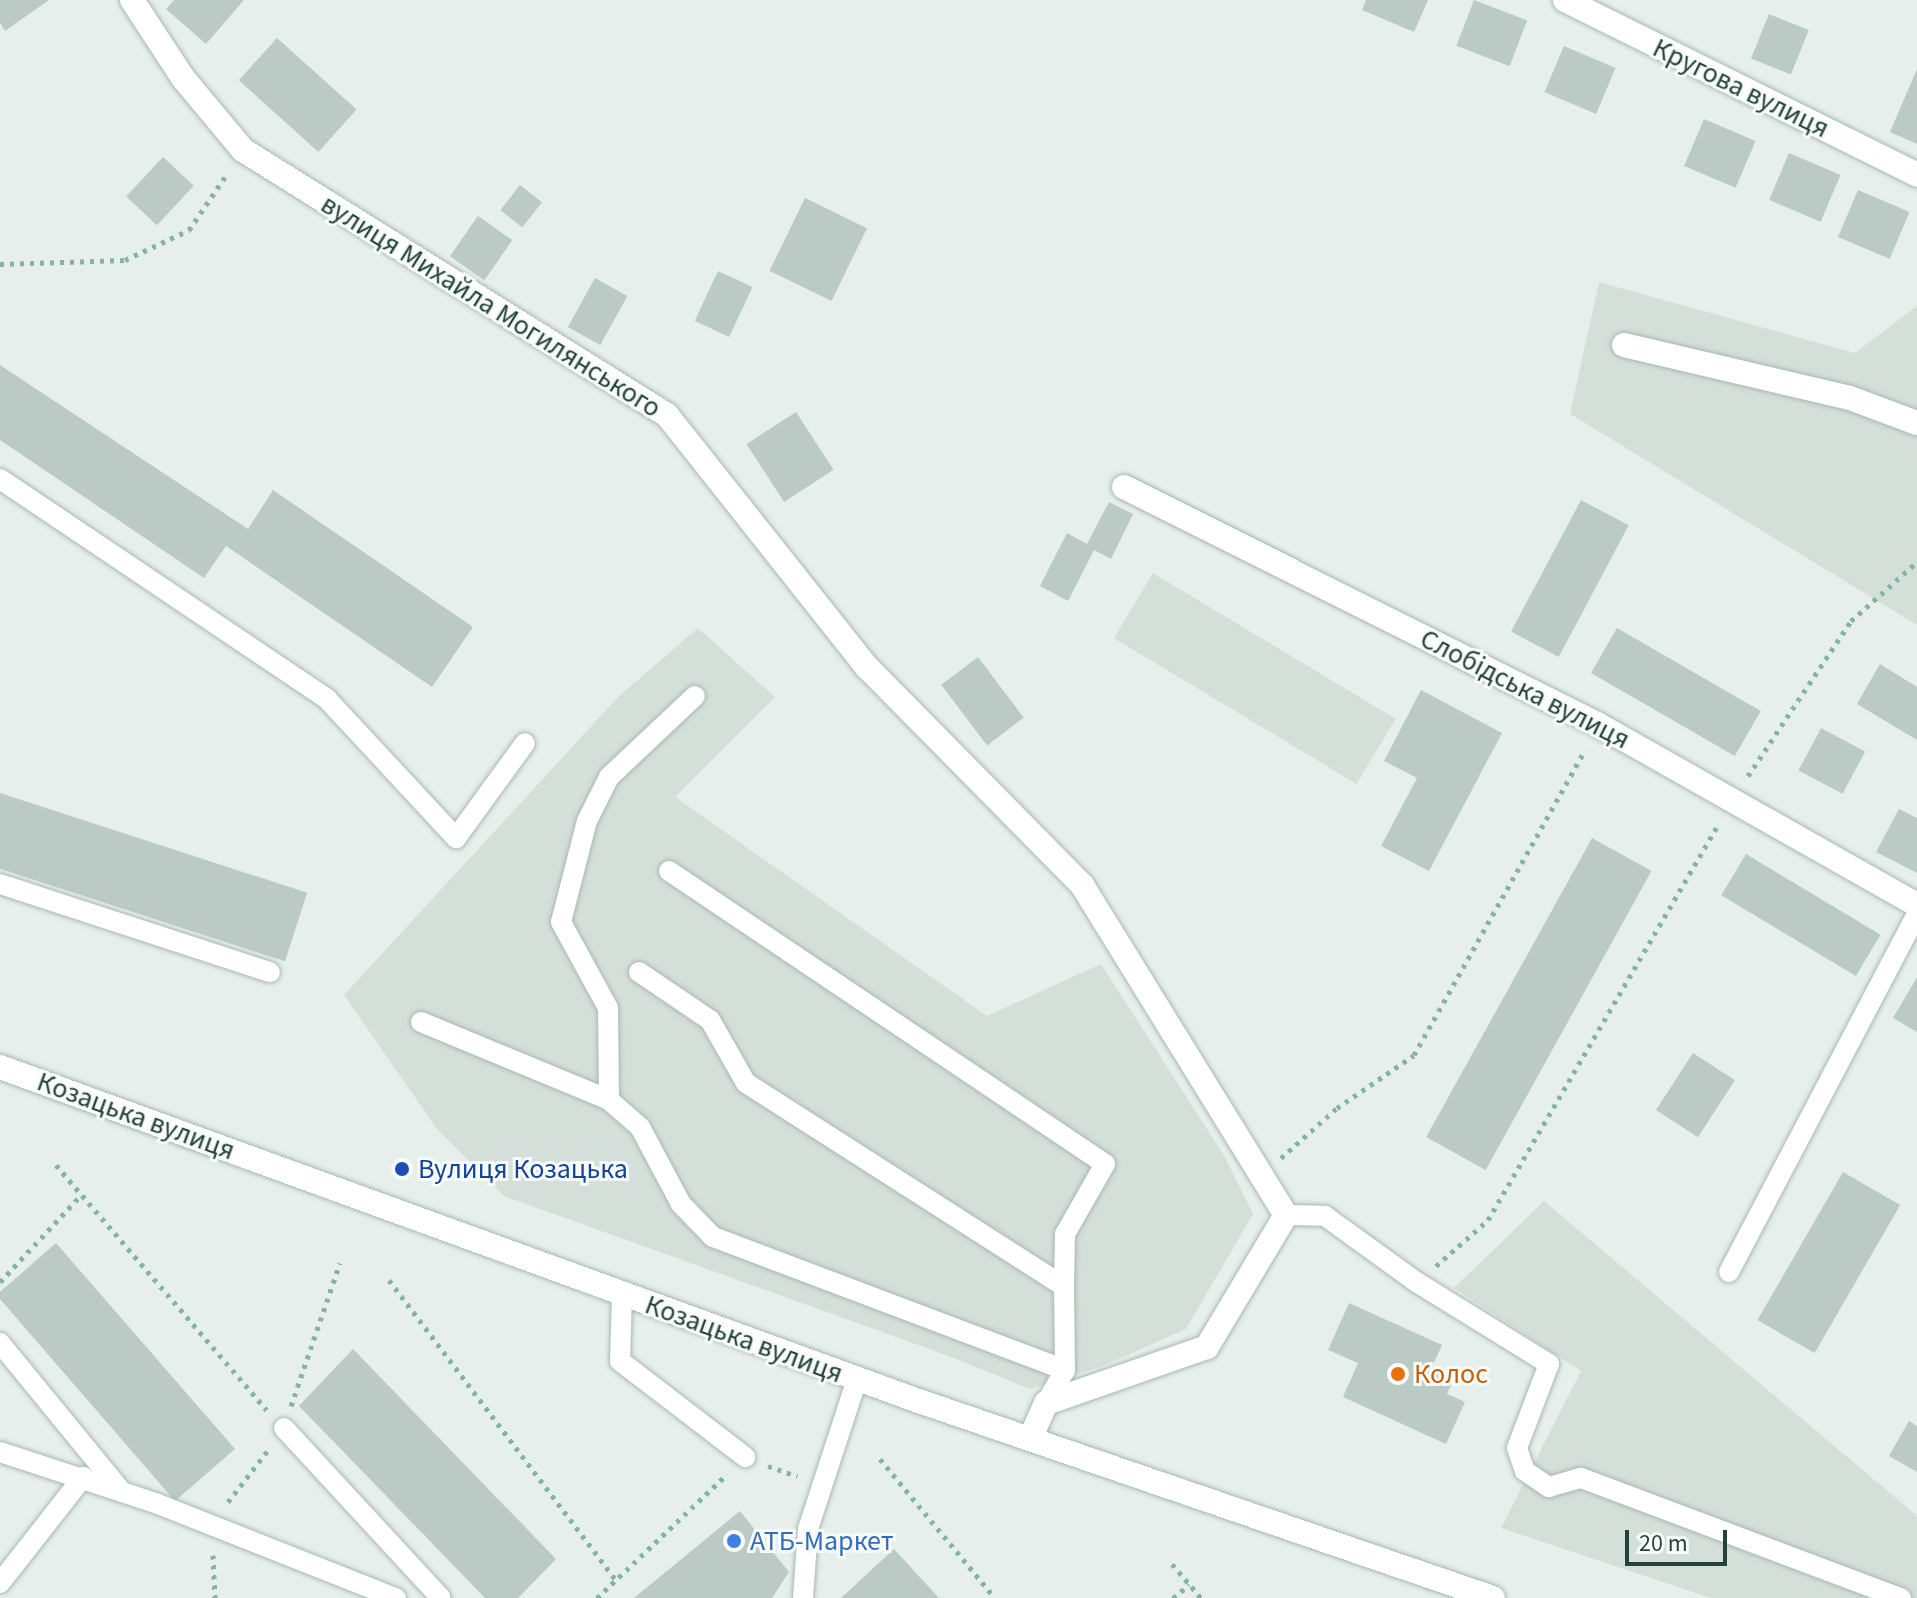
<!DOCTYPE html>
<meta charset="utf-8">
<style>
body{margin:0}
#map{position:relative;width:1917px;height:1598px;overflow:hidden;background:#e6efeb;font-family:"Source Sans 3",sans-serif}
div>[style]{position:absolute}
.built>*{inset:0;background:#d4dfda;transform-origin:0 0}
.building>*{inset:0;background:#bbcac4;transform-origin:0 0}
.path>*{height:5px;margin-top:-2.5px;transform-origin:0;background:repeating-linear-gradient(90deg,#86b3a5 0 4px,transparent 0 10px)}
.roads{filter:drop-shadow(0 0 2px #a8b8b2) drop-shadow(0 0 2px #a8b8b2)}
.lane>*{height:20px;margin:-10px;padding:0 10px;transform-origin:10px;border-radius:10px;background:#fff}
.street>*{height:24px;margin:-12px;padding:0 12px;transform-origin:12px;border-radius:12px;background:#fff}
.secondary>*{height:24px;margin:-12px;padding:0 12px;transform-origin:12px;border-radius:12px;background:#fff}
.dots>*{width:22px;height:22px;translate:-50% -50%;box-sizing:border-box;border:4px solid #f7fbf9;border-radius:50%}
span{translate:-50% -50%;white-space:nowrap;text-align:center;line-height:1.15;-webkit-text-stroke:6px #f7fbf9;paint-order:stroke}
.street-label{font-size:28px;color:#24423a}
.transit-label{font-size:28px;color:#164399}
.left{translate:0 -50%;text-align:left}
.food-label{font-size:28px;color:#c56008}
.shop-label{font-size:28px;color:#366cbe}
.scale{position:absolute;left:1625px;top:1530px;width:102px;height:36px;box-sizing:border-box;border:4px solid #24423a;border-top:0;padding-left:10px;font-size:24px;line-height:28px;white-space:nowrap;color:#24423a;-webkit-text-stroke:6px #f7fbf9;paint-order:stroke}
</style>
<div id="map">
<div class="built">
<i style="clip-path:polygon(1599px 282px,1855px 353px,1917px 306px,1917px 625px,1570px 414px)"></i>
<i style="left:1153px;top:573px;width:283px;height:76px;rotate:31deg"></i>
<i style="clip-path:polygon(698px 628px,775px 697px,675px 797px,987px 1016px,1101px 964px,1225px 1157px,1253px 1214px,1186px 1329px,1105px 1365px,1030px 1389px,949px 1356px,504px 1196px,437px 1129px,344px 995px,618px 697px)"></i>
<i style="clip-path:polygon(1544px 1201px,1917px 1516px,1917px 1598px,1711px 1598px,1501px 1528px,1581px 1371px,1454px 1288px)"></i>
</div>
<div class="building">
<i style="clip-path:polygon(0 0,49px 0,5px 31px,0 23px)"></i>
<i style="clip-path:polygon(174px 0,244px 0,206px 44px,166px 9px)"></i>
<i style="clip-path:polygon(1366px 0,1428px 0,1414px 32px,1362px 10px)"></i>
<i style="left:1474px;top:0;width:57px;height:49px;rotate:21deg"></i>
<i style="left:1769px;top:14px;width:43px;height:48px;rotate:22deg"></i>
<i style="left:277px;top:38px;width:107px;height:57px;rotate:42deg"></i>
<i style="left:1564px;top:46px;width:56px;height:50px;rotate:23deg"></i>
<i style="clip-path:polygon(1917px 69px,1917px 144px,1890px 132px)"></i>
<i style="left:1704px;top:119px;width:56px;height:51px;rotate:23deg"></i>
<i style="left:1789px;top:153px;width:56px;height:51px;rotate:23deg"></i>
<i style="left:163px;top:157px;width:42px;height:54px;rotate:43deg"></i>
<i style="left:520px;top:185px;width:28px;height:32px;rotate:38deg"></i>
<i style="left:1858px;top:190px;width:56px;height:51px;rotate:23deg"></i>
<i style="left:805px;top:198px;width:69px;height:81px;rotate:26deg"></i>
<i style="left:478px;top:216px;width:42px;height:49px;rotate:35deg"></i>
<i style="left:718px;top:271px;width:38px;height:55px;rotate:25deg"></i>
<i style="left:595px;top:278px;width:37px;height:56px;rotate:29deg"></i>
<i style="clip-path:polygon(0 365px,248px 529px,273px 490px,473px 627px,432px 687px,226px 546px,204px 578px,0 440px)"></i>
<i style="left:796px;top:412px;width:69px;height:59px;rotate:57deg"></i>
<i style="left:1581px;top:500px;width:54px;height:149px;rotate:28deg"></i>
<i style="clip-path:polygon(1109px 502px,1133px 514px,1111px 559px,1094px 550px,1068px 601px,1040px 586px,1067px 533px,1087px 544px)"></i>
<i style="left:1617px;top:628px;width:166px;height:52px;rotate:30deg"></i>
<i style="left:978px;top:657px;width:76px;height:46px;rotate:53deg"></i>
<i style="clip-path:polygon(1880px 664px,1917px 687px,1917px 740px,1857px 704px)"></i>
<i style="clip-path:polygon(1421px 690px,1502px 733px,1429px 871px,1381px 846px,1417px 778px,1384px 761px)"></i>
<i style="left:1821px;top:728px;width:50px;height:48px;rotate:28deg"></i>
<i style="left:0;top:793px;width:323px;height:72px;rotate:18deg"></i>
<i style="clip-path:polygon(1899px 809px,1917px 818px,1917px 873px,1876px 852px)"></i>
<i style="left:1592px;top:838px;width:68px;height:342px;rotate:29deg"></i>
<i style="left:1746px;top:854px;width:157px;height:48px;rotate:31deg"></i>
<i style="clip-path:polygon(1917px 977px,1917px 1032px,1893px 1018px)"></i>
<i style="left:1693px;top:1053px;width:50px;height:68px;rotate:33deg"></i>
<i style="left:1843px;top:1172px;width:66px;height:171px;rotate:30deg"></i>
<i style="clip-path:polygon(56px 1243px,235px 1449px,175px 1501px,0 1299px,0 1292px)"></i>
<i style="clip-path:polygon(1349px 1303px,1442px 1345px,1431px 1369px,1454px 1378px,1447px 1394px,1465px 1402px,1446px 1444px,1343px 1397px,1358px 1363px,1328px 1350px)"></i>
<i style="clip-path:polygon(353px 1349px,556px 1559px,518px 1598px,485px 1598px,299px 1406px)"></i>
<i style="clip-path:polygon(1909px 1421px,1917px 1426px,1917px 1472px,1889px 1456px)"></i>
<i style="clip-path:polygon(740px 1511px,789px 1572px,772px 1598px,634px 1598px)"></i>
<i style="clip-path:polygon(894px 1549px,939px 1598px,841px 1598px)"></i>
</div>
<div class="path">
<i style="left:0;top:264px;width:125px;rotate:-1.8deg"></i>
<i style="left:125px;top:260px;width:71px;rotate:-25.1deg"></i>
<i style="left:189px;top:230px;width:68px;rotate:-55.8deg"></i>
<i style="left:1748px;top:776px;width:186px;rotate:-56.4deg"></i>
<i style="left:1851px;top:621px;width:89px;rotate:-41.8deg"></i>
<i style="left:1281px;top:1158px;width:75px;rotate:-41.8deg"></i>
<i style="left:1337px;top:1108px;width:93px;rotate:-34.5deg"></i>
<i style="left:1414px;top:1055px;width:350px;rotate:-60.7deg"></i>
<i style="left:56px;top:1165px;width:323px;rotate:49.3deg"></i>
<i style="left:1436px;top:1266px;width:69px;rotate:-41.5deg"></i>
<i style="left:1488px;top:1220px;width:456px;rotate:-59.8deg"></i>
<i style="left:389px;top:1280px;width:376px;rotate:52.9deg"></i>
<i style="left:0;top:1282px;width:120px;rotate:-47deg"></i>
<i style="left:291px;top:1406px;width:151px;rotate:-71.1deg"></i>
<i style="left:880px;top:1459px;width:180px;rotate:50.4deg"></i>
<i style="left:768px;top:1466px;width:31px;rotate:19deg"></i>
<i style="left:228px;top:1502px;width:66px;rotate:-52.4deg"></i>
<i style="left:213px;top:1555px;width:43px;rotate:87.3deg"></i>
<i style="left:1172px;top:1564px;width:45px;rotate:49.5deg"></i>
<i style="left:597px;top:1598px;width:180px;rotate:-43.6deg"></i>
<i style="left:1173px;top:1598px;width:21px;rotate:-39deg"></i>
</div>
<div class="roads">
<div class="lane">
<i style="left:0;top:479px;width:394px;rotate:33.9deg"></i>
<i style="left:327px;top:699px;width:190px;rotate:47.1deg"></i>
<i style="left:456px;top:838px;width:117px;rotate:-54deg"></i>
<i style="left:669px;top:871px;width:525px;rotate:33.9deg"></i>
<i style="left:1105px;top:1164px;width:81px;rotate:119.7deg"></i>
<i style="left:1065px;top:1234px;width:52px;rotate:91.1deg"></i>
<i style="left:0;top:884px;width:284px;rotate:18.1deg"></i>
<i style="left:639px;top:972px;width:86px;rotate:34.1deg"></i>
<i style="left:710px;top:1020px;width:73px;rotate:60.3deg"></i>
<i style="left:746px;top:1083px;width:377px;rotate:32.6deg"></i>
<i style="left:1064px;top:1286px;width:84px;rotate:89.3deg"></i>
<i style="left:1065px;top:1370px;width:38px;rotate:120deg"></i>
<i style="left:421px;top:1022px;width:204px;rotate:22.5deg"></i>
<i style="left:609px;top:1100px;width:41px;rotate:41.1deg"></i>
<i style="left:640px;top:1127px;width:87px;rotate:62deg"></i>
<i style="left:681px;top:1204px;width:46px;rotate:45.9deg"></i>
<i style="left:713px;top:1237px;width:376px;rotate:20.7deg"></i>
<i style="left:609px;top:1100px;width:92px;rotate:-90.6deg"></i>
<i style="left:608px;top:1008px;width:98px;rotate:-118.7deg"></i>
<i style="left:561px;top:922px;width:104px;rotate:-75.6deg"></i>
<i style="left:587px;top:821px;width:49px;rotate:-63.4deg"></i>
<i style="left:609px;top:777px;width:118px;rotate:-43.3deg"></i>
<i style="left:1286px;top:1215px;width:39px;rotate:1deg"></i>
<i style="left:1325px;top:1216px;width:115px;rotate:35.8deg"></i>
<i style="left:1418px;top:1283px;width:154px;rotate:31.7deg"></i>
<i style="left:1549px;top:1364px;width:90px;rotate:110.9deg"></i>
<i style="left:1517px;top:1448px;width:24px;rotate:71deg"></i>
<i style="left:1525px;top:1471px;width:29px;rotate:34deg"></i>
<i style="left:1549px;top:1487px;width:33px;rotate:-16deg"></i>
<i style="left:1581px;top:1478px;width:342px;rotate:20.6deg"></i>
<i style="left:1729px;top:1272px;width:404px;rotate:-62.3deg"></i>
<i style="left:622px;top:1295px;width:66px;rotate:91.7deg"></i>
<i style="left:620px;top:1361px;width:158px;rotate:37.5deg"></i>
<i style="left:0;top:1343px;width:193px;rotate:50.7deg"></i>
<i style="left:284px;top:1428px;width:231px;rotate:47.3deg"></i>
<i style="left:0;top:1452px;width:166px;rotate:18.2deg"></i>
<i style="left:158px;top:1504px;width:256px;rotate:21.6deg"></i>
<i style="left:0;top:1583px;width:135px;rotate:-51.9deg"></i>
<i style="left:803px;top:1598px;width:69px;rotate:-85.9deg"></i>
<i style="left:808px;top:1529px;width:158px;rotate:-71.9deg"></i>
</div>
<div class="street">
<i style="left:132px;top:0;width:93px;rotate:56.8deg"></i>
<i style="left:183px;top:78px;width:94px;rotate:50.2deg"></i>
<i style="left:243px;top:150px;width:500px;rotate:32.01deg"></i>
<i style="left:667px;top:415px;width:322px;rotate:51.6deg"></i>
<i style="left:867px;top:667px;width:306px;rotate:45.4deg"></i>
<i style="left:1082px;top:885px;width:388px;rotate:58.3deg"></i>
<i style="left:1286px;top:1215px;width:154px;rotate:120.9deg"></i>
<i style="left:1207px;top:1347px;width:170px;rotate:160.8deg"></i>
<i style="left:1046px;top:1403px;width:37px;rotate:114deg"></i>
<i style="left:1565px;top:0;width:393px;rotate:26.4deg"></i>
<i style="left:1624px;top:345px;width:232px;rotate:13.2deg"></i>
<i style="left:1850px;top:398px;width:72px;rotate:20.5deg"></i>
<i style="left:1124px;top:487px;width:531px;rotate:26.61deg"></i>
<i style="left:1599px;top:725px;width:365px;rotate:29.5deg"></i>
</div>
<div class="secondary">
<i style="left:0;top:1067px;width:971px;rotate:19.98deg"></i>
<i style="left:913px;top:1399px;width:613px;rotate:18.94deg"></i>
</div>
</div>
<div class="dots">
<i style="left:402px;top:1169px;background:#1a4fb4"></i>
<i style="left:1398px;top:1374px;background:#e8710a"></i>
<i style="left:734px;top:1541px;background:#3f7fe0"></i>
</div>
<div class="street-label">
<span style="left:1741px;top:88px;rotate:26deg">Кругова вулиця</span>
<span style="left:491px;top:306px;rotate:32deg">вулиця Михайла Могилянського</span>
<span style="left:1525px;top:689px;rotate:27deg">Слобідська вулиця</span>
<span style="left:136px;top:1116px;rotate:20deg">Козацька вулиця</span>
<span style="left:744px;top:1339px;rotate:20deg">Козацька вулиця</span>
</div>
<div class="transit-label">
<span class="left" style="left:418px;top:1169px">Вулиця Козацька</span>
</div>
<div class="food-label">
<span class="left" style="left:1414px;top:1374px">Колос</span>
</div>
<div class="shop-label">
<span class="left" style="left:750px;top:1541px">АТБ-Маркет</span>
</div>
<div class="scale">20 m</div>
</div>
